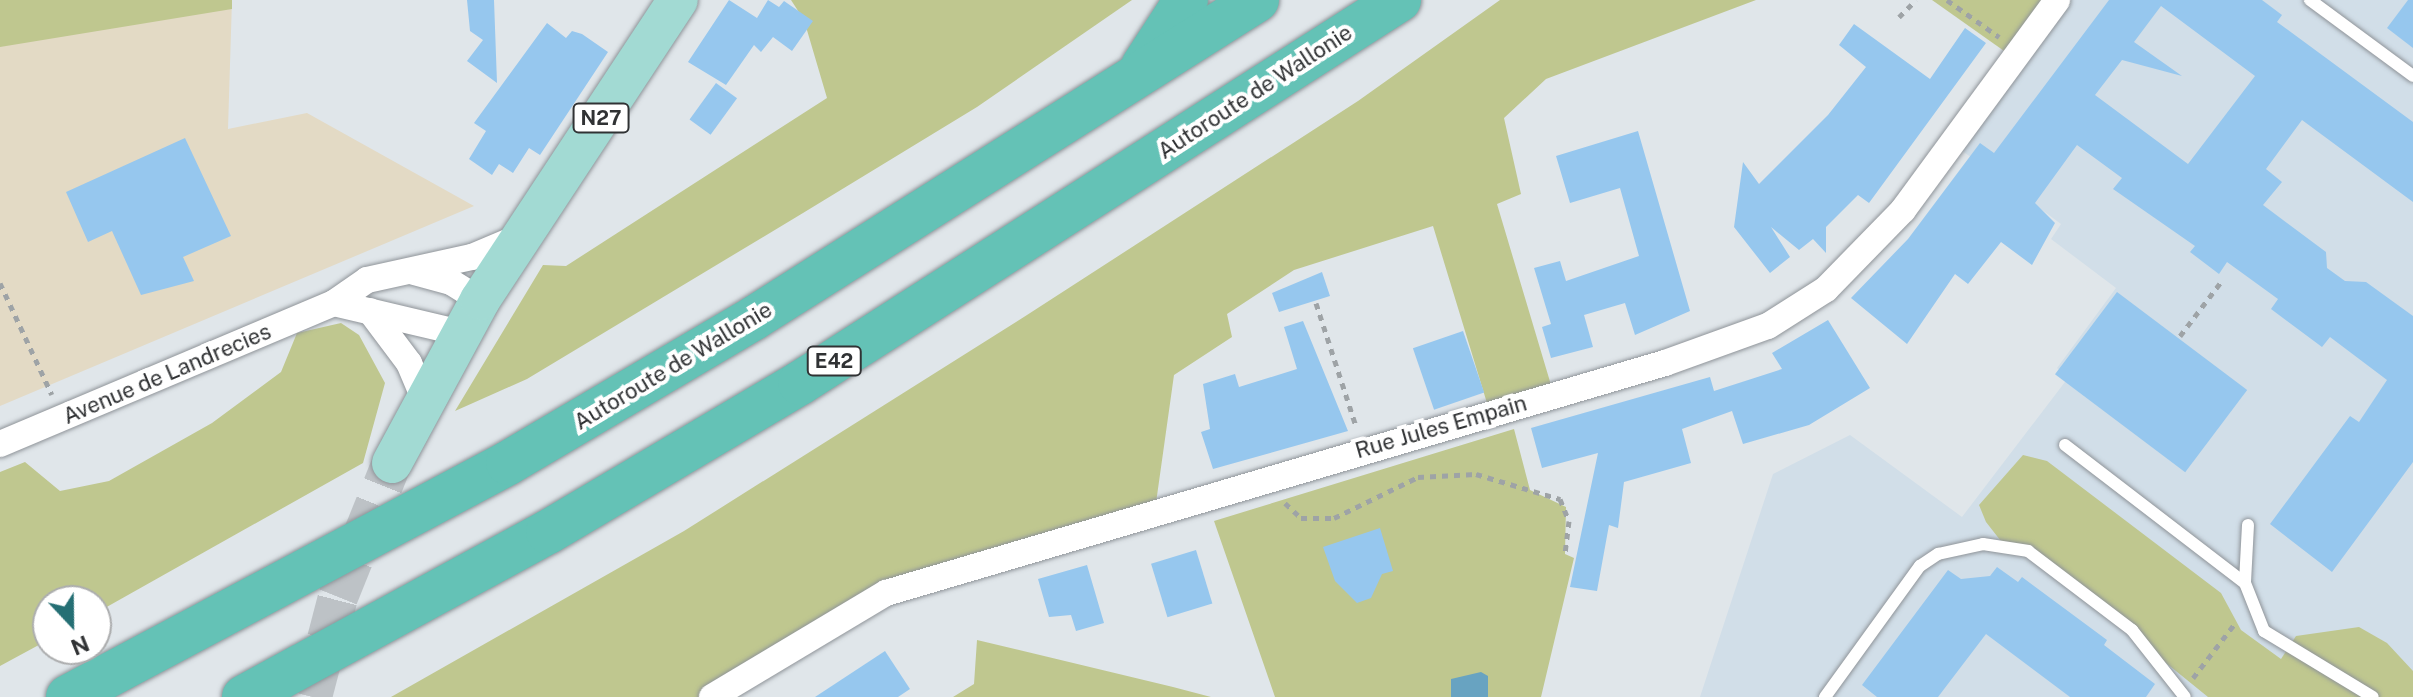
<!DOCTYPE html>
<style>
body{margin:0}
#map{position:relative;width:2413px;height:697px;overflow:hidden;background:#e0e6ea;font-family:"Public Sans",sans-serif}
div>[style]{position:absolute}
.industrial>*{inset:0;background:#e3dac5}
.built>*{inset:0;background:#d1dee8}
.green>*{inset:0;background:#bfc78f}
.water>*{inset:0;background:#68a3c1}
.building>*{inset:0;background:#96c7ee;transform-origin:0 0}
.primary-tunnel>*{height:40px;margin-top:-20px;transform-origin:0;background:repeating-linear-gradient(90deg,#bdc2c6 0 40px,transparent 0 60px)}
.path>*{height:5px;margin-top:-2.5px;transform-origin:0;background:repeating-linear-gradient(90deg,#9ea3a6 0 6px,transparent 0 12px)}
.roads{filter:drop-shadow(0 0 2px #8f9499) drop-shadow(0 0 2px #8f9499)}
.lane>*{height:12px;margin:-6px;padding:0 6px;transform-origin:6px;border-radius:6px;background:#fff}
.street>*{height:26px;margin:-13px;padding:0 13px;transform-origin:13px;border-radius:13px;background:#fff}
.primary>*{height:40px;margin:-20px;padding:0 20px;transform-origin:20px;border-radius:20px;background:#a2dad3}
.highway>*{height:44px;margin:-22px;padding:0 22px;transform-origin:22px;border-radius:22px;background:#64c2b6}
span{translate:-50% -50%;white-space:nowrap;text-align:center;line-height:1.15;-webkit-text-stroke:8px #fff;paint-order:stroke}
.shield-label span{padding:2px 6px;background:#fff;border:2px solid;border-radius:6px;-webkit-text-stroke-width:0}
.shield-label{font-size:20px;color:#303234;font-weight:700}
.street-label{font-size:22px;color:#303234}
.north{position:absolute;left:32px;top:585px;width:80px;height:80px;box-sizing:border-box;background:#fff;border:2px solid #acadae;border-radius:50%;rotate:158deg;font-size:22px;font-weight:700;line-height:32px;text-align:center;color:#303234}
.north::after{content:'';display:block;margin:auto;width:28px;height:36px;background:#256f74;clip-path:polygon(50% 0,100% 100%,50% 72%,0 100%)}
</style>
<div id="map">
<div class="industrial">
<i style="clip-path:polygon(0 0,232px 0,228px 129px,307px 113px,474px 206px,0 406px)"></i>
</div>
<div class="built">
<i style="clip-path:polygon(2057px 0,2413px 0,2413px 697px,1700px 697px,1773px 474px,1850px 435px,1962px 517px,2068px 378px,2057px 368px,2116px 288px,2051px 239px,2061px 224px,1953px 144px)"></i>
</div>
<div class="green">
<i style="clip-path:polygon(0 0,232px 0,232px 9px,0 47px)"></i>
<i style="clip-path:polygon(791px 0,1132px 0,977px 107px,803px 213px,527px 379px,455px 411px,543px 265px,566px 266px,827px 98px,804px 20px)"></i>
<i style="clip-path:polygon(1500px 0,1756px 0,1546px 79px,1504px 118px,1521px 194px,1497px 204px,1554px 395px,1490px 413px,1433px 226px,1294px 270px,1227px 314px,1232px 337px,1174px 375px,1155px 510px,886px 593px,712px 697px,391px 697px,684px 531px,1027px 315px,1358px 101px)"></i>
<i style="clip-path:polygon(1932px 0,2057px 0,2014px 58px)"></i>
<i style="clip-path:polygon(341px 323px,359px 335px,385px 383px,363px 463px,96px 613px,96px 601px,48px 601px,48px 640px,0 666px,0 472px,25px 462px,60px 491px,109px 481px,212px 423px,281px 372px,297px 333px)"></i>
<i style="clip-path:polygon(1514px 429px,1530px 490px,1566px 507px,1565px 554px,1574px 558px,1541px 697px,1275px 697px,1214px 521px)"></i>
<i style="clip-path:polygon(2023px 455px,2047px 461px,2221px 593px,2241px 630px,2281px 659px,2296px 636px,2359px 627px,2387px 643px,2413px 671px,2413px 697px,2208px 697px,2028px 551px,2004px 545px,1986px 522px,1979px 505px)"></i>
<i style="clip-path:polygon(977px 640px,1173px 687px,1211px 697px,953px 697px,974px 684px)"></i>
</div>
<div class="water">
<i style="clip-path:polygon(1481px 672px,1488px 676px,1488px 697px,1451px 697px,1451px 679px)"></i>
</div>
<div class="building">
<i style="clip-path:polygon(467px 0,494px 0,497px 83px,467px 61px,483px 40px,470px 31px)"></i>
<i style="clip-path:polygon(729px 0,757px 18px,768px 0,779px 7px,784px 1px,813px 21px,792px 51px,773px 37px,761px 52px,754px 45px,726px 85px,688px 62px)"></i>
<i style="clip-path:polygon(evenodd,2109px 0,2262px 0,2282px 15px,2277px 22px,2413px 122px,2413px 202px,2302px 120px,2266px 169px,2282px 182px,2263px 205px,2326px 252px,2327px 268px,2345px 281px,2366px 282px,2413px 316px,2413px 462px,2332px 572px,2270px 524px,2350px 416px,2359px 422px,2387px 380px,2330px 337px,2322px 347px,2271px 309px,2278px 299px,2227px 262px,2219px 274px,2190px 252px,2195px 246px,2113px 189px,2122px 178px,2077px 145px,2035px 203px,2055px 223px,2032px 265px,2001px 242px,1968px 284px,1955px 274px,1907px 344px,1851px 298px,1908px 239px,1980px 143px,1994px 153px,2109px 0,2161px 6px,2255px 76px,2188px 164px,2095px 95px,2122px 60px,2182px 76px,2134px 42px,2161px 6px)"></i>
<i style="clip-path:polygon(2408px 0,2413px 0,2413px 48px,2387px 28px)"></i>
<i style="clip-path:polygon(547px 23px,566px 38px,572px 31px,582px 34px,608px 52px,540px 155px,529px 148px,513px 173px,499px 164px,492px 175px,469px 159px,486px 131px,474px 123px)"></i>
<i style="clip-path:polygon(1854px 24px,1930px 79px,1965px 28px,1986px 43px,1869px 203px,1858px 195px,1826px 227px,1826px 253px,1813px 239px,1799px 250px,1771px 227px,1790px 257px,1770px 273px,1734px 227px,1743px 162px,1759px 184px,1828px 115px,1866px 67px,1839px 45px)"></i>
<i style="left:716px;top:83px;width:26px;height:45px;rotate:36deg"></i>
<i style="clip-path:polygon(1638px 131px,1690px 311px,1635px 335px,1625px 303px,1584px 315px,1593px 347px,1551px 358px,1542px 327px,1551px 324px,1534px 268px,1560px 261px,1566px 281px,1639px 256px,1620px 188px,1570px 203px,1556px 156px)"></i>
<i style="clip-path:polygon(185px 138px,231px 236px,183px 257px,194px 281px,141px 295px,112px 231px,88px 242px,66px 192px)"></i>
<i style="clip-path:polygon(1322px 272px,1330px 296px,1279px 312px,1272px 293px)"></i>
<i style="left:2117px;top:292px;width:163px;height:103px;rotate:37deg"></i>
<i style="clip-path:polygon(1828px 320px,1870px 388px,1809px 425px,1743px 444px,1732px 411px,1682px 429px,1691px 463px,1624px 482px,1618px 528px,1609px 525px,1597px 591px,1570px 587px,1598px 453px,1542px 468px,1531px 428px,1710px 377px,1714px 391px,1782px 369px,1772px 353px)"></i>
<i style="clip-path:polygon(1303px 321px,1348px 431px,1213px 469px,1201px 432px,1210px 429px,1203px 384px,1235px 374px,1239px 387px,1297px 369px,1284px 327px)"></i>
<i style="left:1463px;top:331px;width:65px;height:53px;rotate:71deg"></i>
<i style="clip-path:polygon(1380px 528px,1393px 571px,1382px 574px,1371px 598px,1357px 603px,1335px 581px,1323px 547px)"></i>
<i style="left:1196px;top:550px;width:56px;height:47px;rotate:73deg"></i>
<i style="clip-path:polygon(1087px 565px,1104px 623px,1076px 631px,1071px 615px,1049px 617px,1038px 579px)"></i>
<i style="clip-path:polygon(1997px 567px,2018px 582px,2022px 577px,2107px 640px,2104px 645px,2155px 684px,2146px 697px,2070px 697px,1986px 634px,1938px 697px,1877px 697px,1862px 685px,1948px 570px,1961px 579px,1990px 576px)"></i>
<i style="clip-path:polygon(885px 651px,910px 689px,898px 697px,815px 697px)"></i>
</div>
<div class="primary-tunnel">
<i style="left:312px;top:697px;width:103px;rotate:-75.4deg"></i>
<i style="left:338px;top:597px;width:144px;rotate:-68.1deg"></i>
</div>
<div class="path">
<i style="left:1947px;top:0;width:64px;rotate:35.4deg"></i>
<i style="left:1899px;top:17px;width:24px;rotate:-45deg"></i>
<i style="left:0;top:283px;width:123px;rotate:65.1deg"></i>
<i style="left:1316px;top:303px;width:129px;rotate:72deg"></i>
<i style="left:2180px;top:336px;width:68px;rotate:-52.8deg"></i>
<i style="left:1285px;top:503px;width:22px;rotate:43deg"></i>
<i style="left:1301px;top:518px;width:33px"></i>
<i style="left:1334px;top:518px;width:93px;rotate:-26deg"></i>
<i style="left:1418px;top:477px;width:58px;rotate:-3deg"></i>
<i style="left:1476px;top:474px;width:88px;rotate:16.6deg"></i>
<i style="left:1560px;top:499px;width:24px;rotate:68deg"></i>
<i style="left:1569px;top:521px;width:33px;rotate:97deg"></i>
<i style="left:2193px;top:678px;width:71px;rotate:-52.5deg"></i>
</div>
<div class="roads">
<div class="lane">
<i style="left:2310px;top:0;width:128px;rotate:36.4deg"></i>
<i style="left:2065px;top:445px;width:227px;rotate:37.5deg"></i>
<i style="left:2248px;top:525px;width:58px;rotate:93deg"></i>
<i style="left:2245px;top:583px;width:52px;rotate:68.4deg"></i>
<i style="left:2264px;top:631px;width:127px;rotate:31.2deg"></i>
<i style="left:1825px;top:697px;width:162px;rotate:-54.1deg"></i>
<i style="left:1920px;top:566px;width:22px;rotate:-34deg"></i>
<i style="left:1938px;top:554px;width:46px;rotate:-12.5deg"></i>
<i style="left:1983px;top:544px;width:46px;rotate:8.8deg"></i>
<i style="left:2028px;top:551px;width:131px;rotate:37.2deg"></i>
<i style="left:2132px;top:630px;width:85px;rotate:51.7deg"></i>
</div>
<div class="street">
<i style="left:414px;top:272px;width:38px;rotate:15deg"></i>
<i style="left:451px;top:282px;width:34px;rotate:32deg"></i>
<i style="left:334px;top:303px;width:130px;rotate:13.3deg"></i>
<i style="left:370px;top:311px;width:65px;rotate:53.1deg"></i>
<i style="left:409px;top:363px;width:36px;rotate:67deg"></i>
<i style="left:0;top:444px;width:363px;rotate:-22.9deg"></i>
<i style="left:334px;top:303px;width:40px;rotate:-34.9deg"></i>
<i style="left:367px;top:280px;width:107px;rotate:-12.4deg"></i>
<i style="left:472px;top:257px;width:54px;rotate:-22.8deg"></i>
<i style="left:712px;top:697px;width:203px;rotate:-30.9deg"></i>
<i style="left:886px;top:593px;width:812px;rotate:-16.45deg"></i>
<i style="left:1665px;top:363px;width:109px;rotate:-19.8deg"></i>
<i style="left:1768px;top:326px;width:69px;rotate:-32.5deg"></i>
<i style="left:1826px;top:289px;width:110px;rotate:-45.7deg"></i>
<i style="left:1903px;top:210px;width:260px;rotate:-53.7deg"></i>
</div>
<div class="primary">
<i style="left:392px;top:463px;width:185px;rotate:-61.6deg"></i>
<i style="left:480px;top:300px;width:359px;rotate:-56.6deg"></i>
</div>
<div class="highway">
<i style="left:1143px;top:66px;width:79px;rotate:-56.9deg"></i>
<i style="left:68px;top:697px;width:498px;rotate:-28deg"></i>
<i style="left:508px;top:463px;width:286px;rotate:-30.5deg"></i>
<i style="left:754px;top:318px;width:595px;rotate:-32.3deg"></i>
<i style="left:244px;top:697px;width:346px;rotate:-28.5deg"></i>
<i style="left:548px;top:532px;width:293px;rotate:-30.6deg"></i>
<i style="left:800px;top:383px;width:711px;rotate:-32.59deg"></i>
</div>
</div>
<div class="shield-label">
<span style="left:601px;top:118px">N27</span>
<span style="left:834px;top:361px">E42</span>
</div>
<div class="street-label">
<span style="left:1255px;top:92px;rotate:-33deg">Autoroute de Wallonie</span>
<span style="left:673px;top:366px;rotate:-31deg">Autoroute de Wallonie</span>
<span style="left:167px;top:374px;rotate:-23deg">Avenue de Landrecies</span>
<span style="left:1441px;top:427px;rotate:-16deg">Rue Jules Empain</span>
</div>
<div class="north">N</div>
</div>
